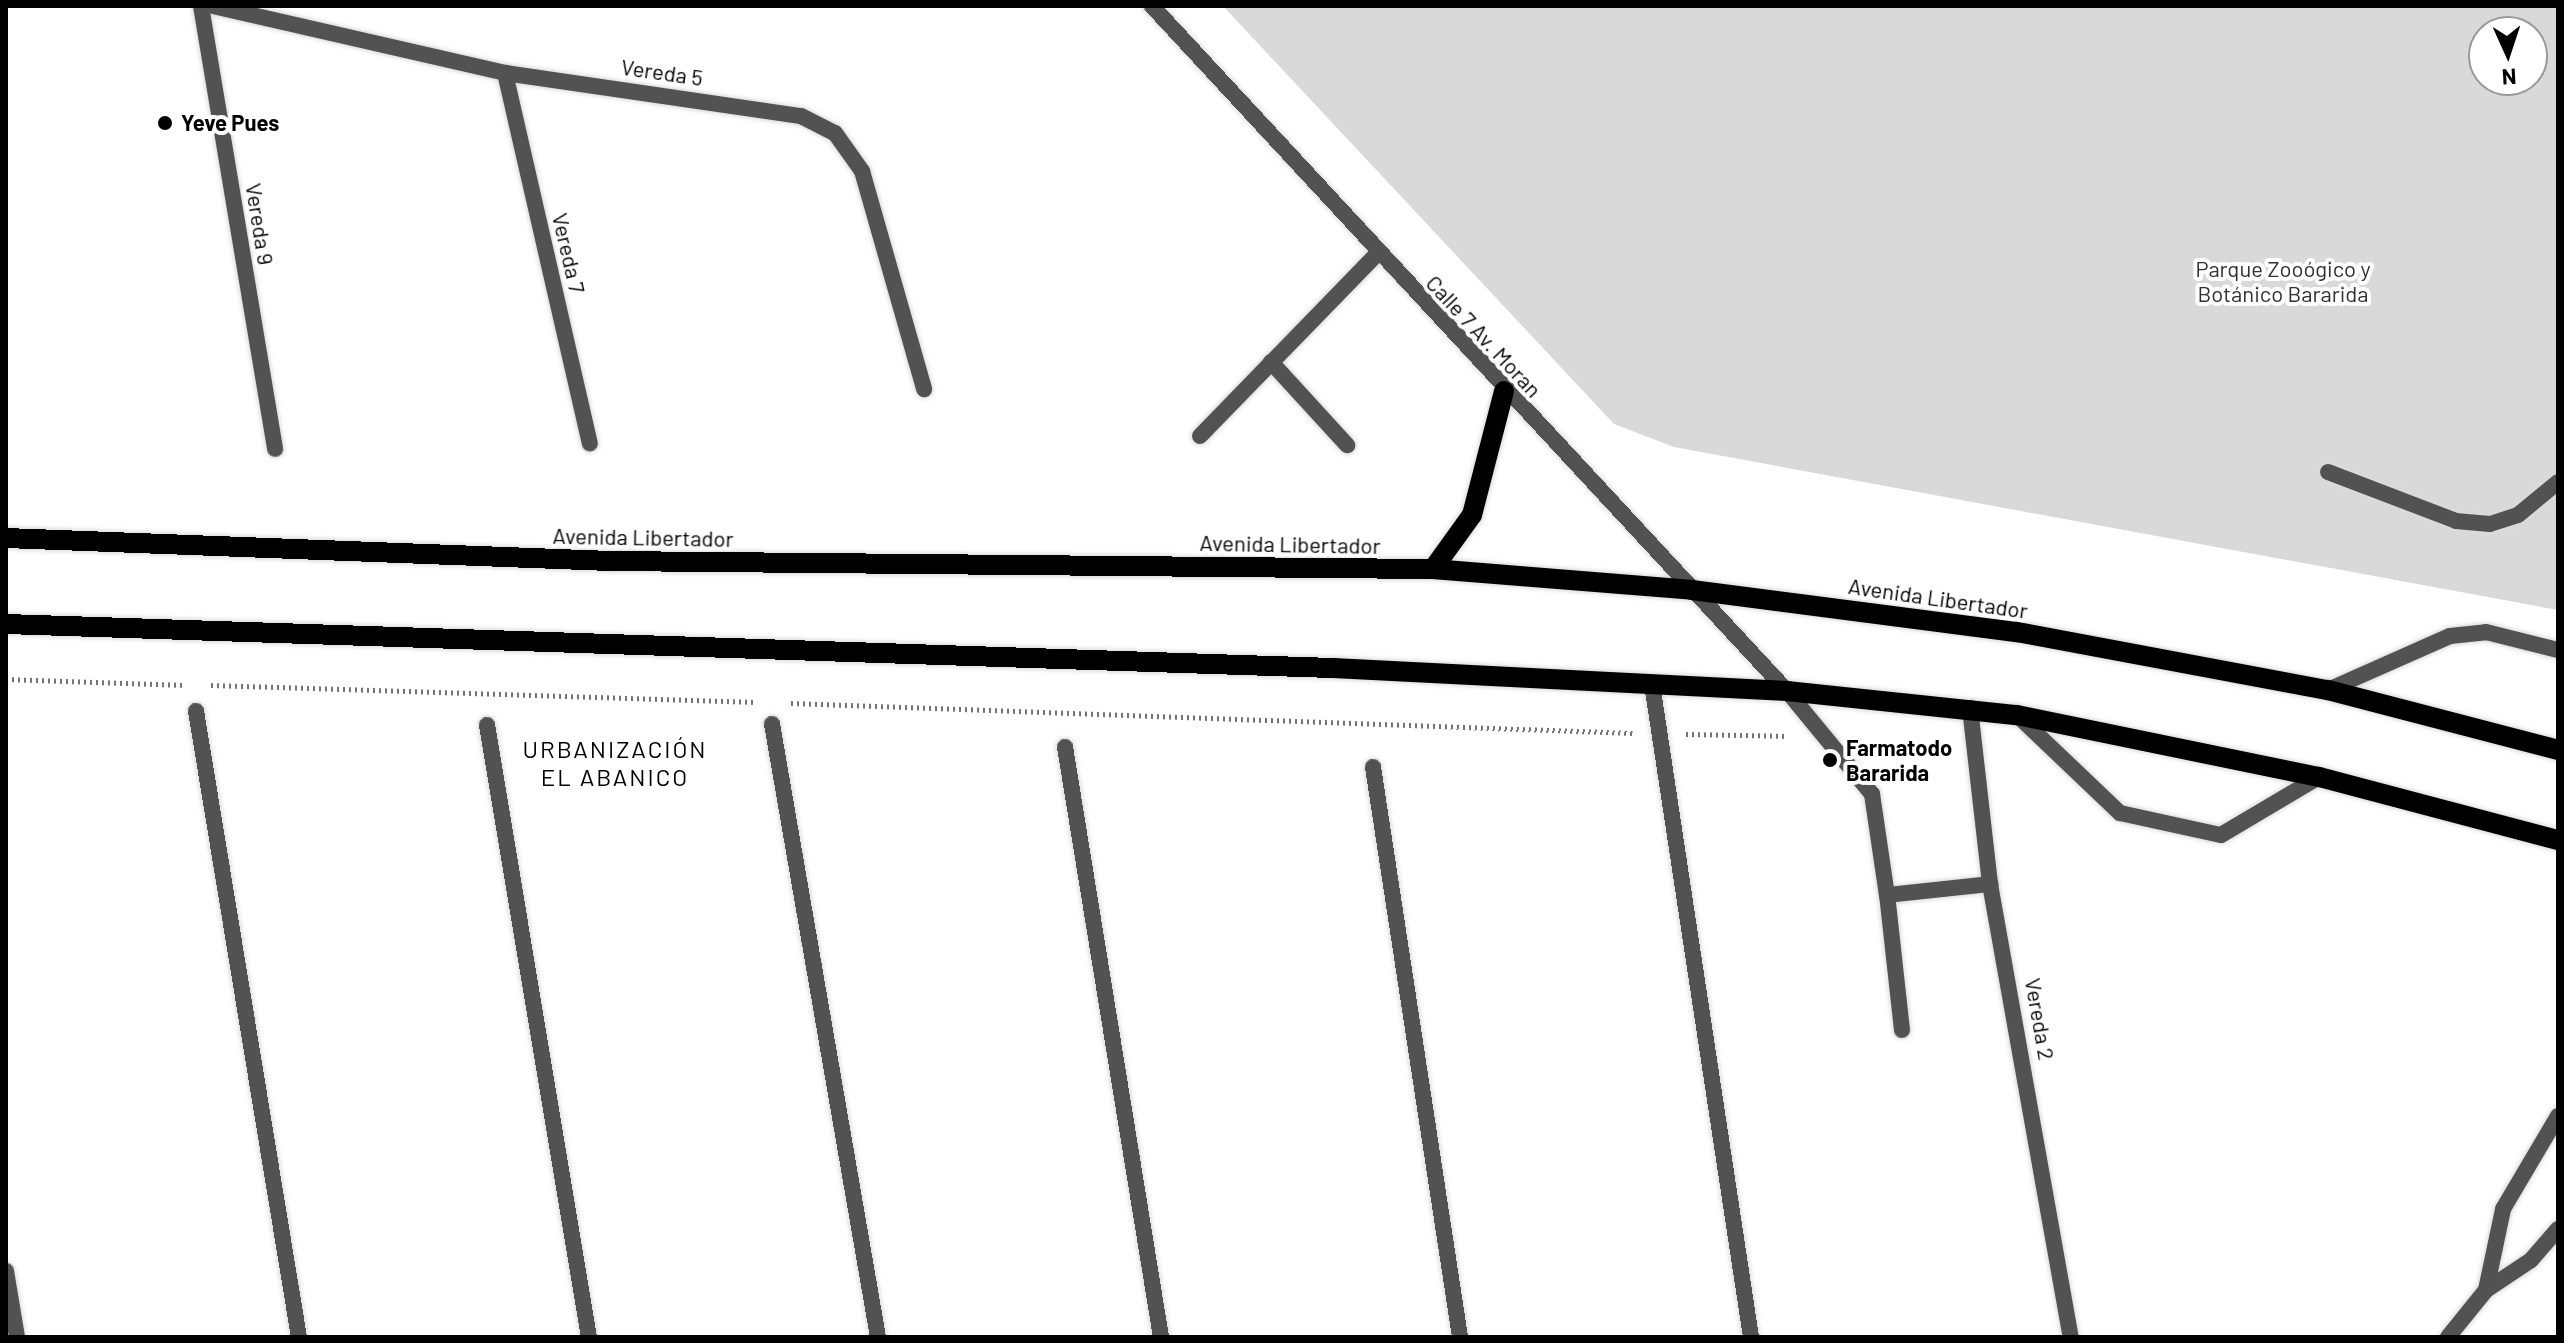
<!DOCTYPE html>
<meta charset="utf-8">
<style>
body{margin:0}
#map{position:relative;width:2564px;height:1343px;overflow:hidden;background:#fff;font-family:Barlow,sans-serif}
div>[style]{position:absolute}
.green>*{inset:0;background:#d9d9d9}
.path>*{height:5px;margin-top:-2.5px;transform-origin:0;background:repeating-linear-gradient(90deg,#747474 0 2px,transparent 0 6px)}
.roads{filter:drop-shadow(0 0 2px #dbdbdb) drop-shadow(0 0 2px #dbdbdb)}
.service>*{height:16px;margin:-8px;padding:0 8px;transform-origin:8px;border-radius:8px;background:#525252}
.minor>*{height:16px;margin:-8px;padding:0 8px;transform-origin:8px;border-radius:8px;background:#525252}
.primary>*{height:20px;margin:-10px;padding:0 10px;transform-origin:10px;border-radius:10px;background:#000}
.dots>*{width:22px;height:22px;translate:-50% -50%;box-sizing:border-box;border:4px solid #fff;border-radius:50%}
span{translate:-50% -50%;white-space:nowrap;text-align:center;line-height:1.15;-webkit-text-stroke:8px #fff;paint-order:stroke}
.street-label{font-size:22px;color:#000}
.poi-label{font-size:22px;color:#000;font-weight:700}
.left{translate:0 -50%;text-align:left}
.park-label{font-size:22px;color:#303030}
.neighbourhood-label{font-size:24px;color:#000;letter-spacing:2px}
.frame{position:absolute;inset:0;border:8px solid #000;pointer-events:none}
.north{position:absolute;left:2468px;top:16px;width:80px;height:80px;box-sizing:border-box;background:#fff;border:2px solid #999;border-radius:50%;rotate:177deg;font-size:22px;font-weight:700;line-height:32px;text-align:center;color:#000}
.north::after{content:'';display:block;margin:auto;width:28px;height:36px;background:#000;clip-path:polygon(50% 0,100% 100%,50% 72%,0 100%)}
</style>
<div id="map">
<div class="green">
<i style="clip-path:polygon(evenodd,1223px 6px,2558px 6px,2558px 610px,1674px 447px,1614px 424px,1223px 6px,2484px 32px,2532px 32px,2532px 80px,2484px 80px,2484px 32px)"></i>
</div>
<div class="path">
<i style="left:6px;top:679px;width:179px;rotate:1.9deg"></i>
<i style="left:211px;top:685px;width:546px;rotate:1.78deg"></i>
<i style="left:791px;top:703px;width:842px;rotate:2.04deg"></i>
<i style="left:1686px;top:734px;width:100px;rotate:1.1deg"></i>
</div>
<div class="roads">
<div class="service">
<i style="left:1271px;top:362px;width:113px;rotate:47.5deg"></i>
<i style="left:1200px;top:436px;width:255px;rotate:-45.8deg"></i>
<i style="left:2328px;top:472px;width:137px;rotate:20.9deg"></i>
<i style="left:2456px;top:521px;width:34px;rotate:5deg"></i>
<i style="left:2490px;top:524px;width:29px;rotate:-18deg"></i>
<i style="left:2518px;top:515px;width:52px;rotate:-39.5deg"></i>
<i style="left:2328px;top:690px;width:133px;rotate:-23.9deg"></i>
<i style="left:2450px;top:636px;width:36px;rotate:-6deg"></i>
<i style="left:2486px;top:632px;width:74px;rotate:14deg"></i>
<i style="left:1787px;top:691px;width:134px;rotate:50.5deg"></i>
<i style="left:1872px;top:794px;width:102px;rotate:81.6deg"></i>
<i style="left:2017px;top:715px;width:142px;rotate:43.6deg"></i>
<i style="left:2120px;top:813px;width:103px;rotate:12.3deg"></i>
<i style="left:2221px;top:835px;width:114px;rotate:-30.6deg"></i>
<i style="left:1902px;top:1030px;width:136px;rotate:-96.3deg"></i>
<i style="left:1887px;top:895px;width:104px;rotate:-6.1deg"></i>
</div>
<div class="minor">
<i style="left:201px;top:6px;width:449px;rotate:80.5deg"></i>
<i style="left:213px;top:6px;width:300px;rotate:12.9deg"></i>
<i style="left:505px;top:73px;width:299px;rotate:8.3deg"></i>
<i style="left:801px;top:116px;width:38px;rotate:27deg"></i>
<i style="left:835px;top:133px;width:47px;rotate:54.6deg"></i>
<i style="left:862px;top:171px;width:227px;rotate:74.1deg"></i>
<i style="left:1152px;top:6px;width:934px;rotate:47.17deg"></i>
<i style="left:505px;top:73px;width:380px;rotate:77.1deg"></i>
<i style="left:1652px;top:684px;width:660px;rotate:81.38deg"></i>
<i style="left:1970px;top:708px;width:177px;rotate:83.5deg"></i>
<i style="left:1990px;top:884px;width:460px;rotate:79.9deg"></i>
<i style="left:196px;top:711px;width:634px;rotate:80.66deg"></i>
<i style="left:772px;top:724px;width:622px;rotate:80.19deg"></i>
<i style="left:487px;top:725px;width:620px;rotate:80.54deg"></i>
<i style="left:1065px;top:747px;width:598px;rotate:80.76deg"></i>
<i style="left:1373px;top:767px;width:577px;rotate:81.32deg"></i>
<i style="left:6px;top:1271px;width:67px;rotate:80.5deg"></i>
<i style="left:2486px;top:1290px;width:83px;rotate:-78.1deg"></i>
<i style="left:2503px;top:1209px;width:108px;rotate:-59.4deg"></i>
<i style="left:2448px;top:1337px;width:60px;rotate:-51deg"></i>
<i style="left:2486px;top:1290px;width:54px;rotate:-33.7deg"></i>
<i style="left:2531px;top:1260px;width:41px;rotate:-48.9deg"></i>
</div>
<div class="primary">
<i style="left:6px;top:538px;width:603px;rotate:2.18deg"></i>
<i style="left:609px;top:561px;width:824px;rotate:0.56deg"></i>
<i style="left:1433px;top:569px;width:260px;rotate:4.6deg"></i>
<i style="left:1692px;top:590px;width:328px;rotate:7.4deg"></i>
<i style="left:2017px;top:632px;width:316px;rotate:10.6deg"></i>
<i style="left:2328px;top:690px;width:238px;rotate:14.6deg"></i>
<i style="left:1433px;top:569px;width:67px;rotate:-54.2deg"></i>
<i style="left:1472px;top:515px;width:128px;rotate:-75.5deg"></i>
<i style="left:6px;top:624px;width:1328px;rotate:1.9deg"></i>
<i style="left:1333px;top:668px;width:455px;rotate:2.9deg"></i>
<i style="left:1787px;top:691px;width:231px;rotate:6deg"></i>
<i style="left:2017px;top:715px;width:308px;rotate:11.6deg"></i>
<i style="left:2319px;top:777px;width:247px;rotate:14.8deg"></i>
</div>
</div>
<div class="dots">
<i style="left:165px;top:123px;background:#000"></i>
<i style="left:1830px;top:760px;background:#000"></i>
</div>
<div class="street-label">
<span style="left:662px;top:72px;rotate:8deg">Vereda 5</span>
<span style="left:260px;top:224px;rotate:81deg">Vereda 9</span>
<span style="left:569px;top:253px;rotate:77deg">Vereda 7</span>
<span style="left:1484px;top:336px;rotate:47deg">Calle 7 Av. Moran</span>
<span style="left:643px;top:537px;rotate:1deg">Avenida Libertador</span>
<span style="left:1290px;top:544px;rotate:1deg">Avenida Libertador</span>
<span style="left:1938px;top:598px;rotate:8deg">Avenida Libertador</span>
<span style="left:2040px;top:1019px;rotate:80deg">Vereda 2</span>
</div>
<div class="poi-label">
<span class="left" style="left:181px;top:123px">Yeve Pues</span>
<span class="left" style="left:1846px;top:760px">Farmatodo<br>Bararida</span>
</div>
<div class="park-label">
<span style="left:2283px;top:281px">Parque Zooógico y<br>Botánico Bararida</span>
</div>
<div class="neighbourhood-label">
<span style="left:615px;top:763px">URBANIZACIÓN<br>EL ABANICO</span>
</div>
<div class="frame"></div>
<div class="north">N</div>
</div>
